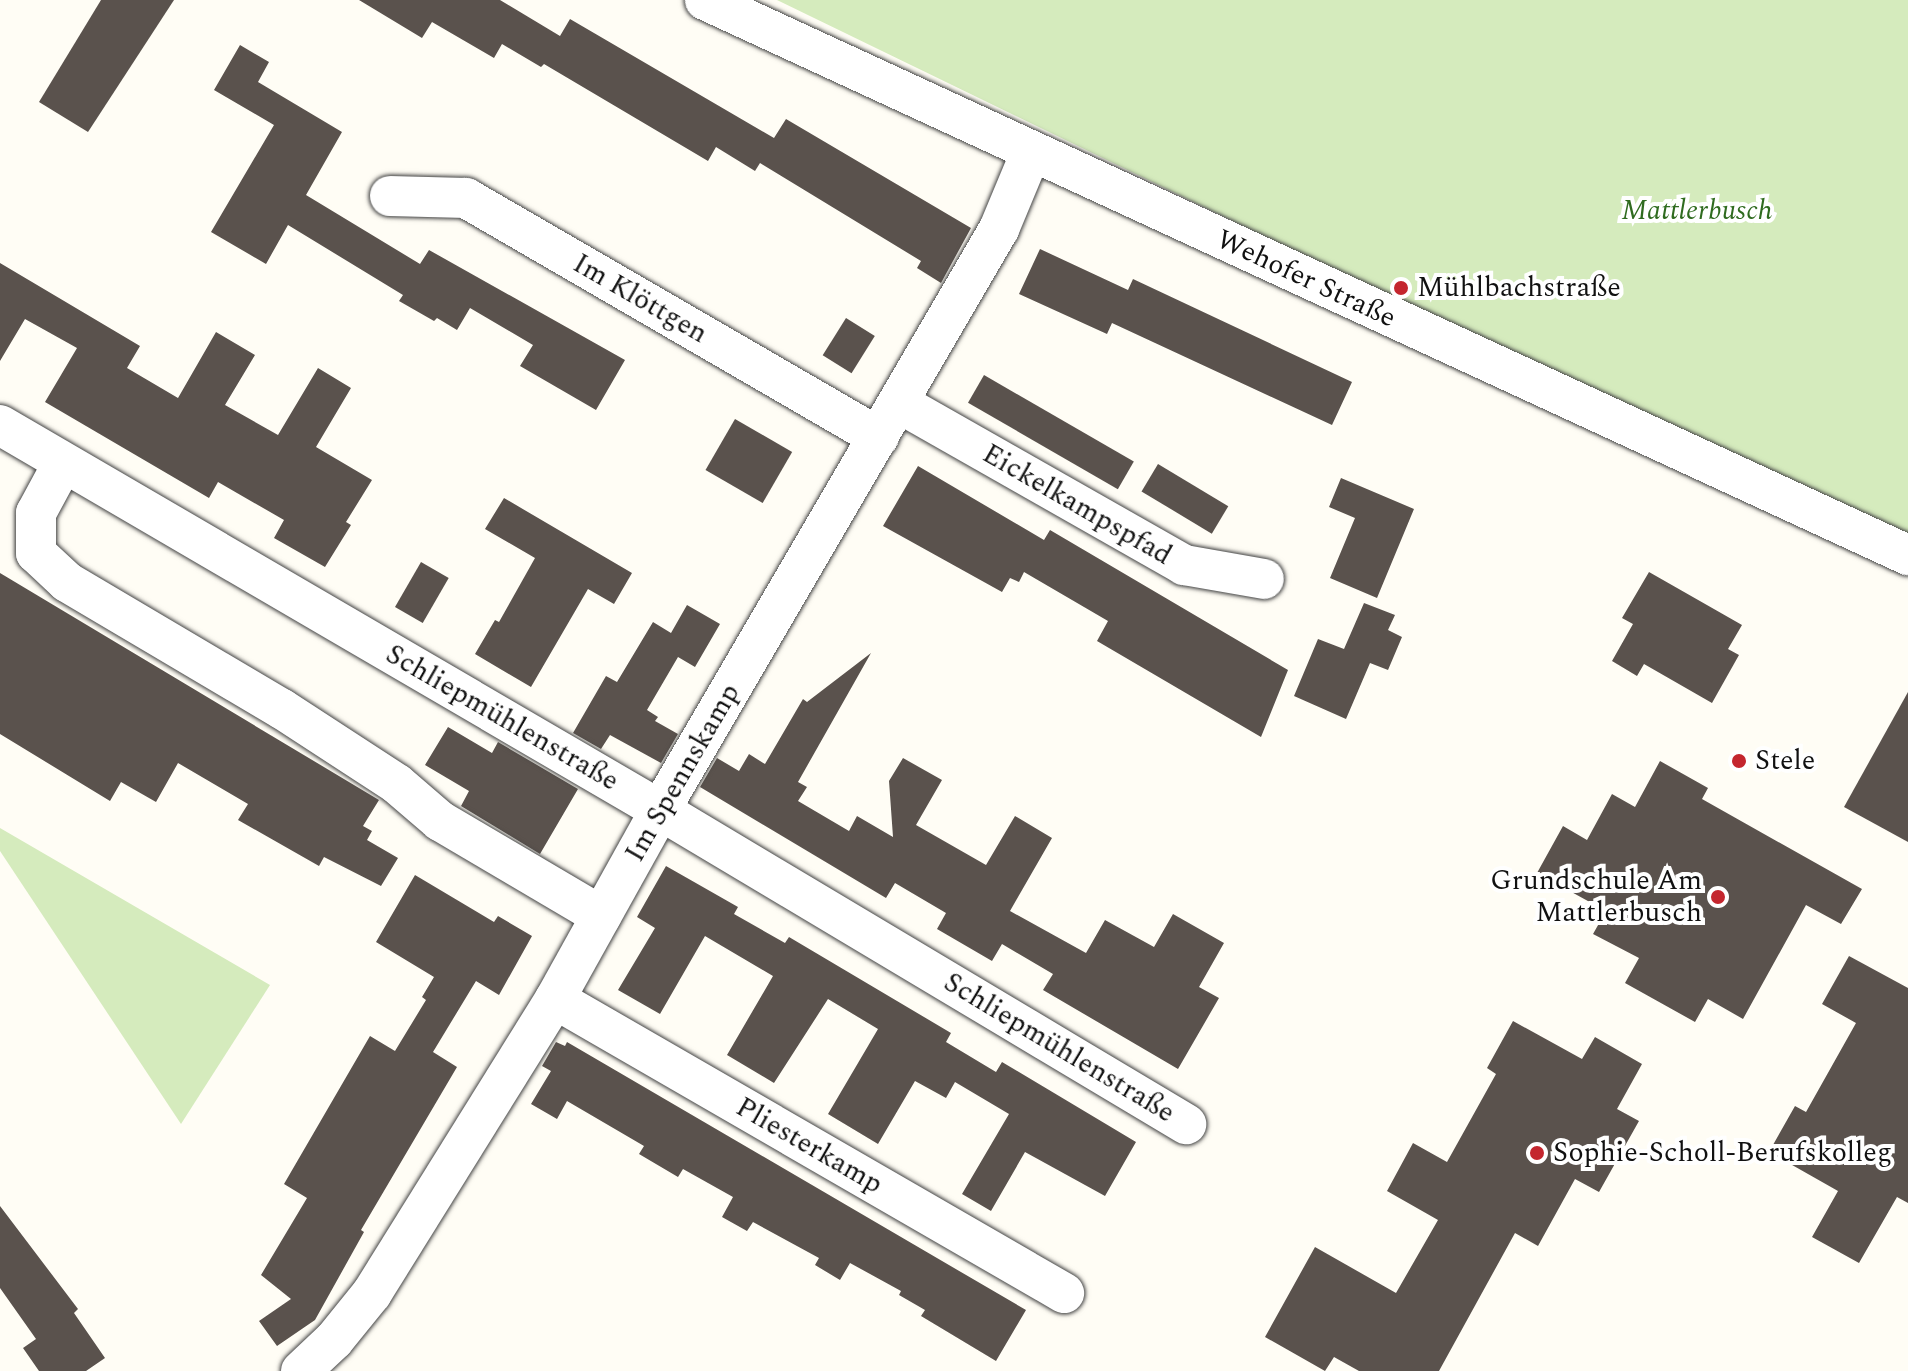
<!DOCTYPE html>
<meta charset="utf-8">
<style>
body{margin:0}
#map{position:relative;width:1908px;height:1371px;overflow:hidden;background:#fffdf5;font-family:Spectral,serif}
div>[style]{position:absolute}
.green>*{inset:0;background:#d5ebbd}
.building>*{inset:0;background:#5a524d;transform-origin:0 0}
.roads{filter:drop-shadow(0 0 2px #444) drop-shadow(0 0 2px #444)}
.minor>*{height:40px;margin:-20px;padding:0 20px;transform-origin:20px;border-radius:20px;background:#fff}
.dots>*{width:22px;height:22px;translate:-50% -50%;box-sizing:border-box;border:4px solid #fff;border-radius:50%}
span{translate:-50% -50%;white-space:nowrap;text-align:center;line-height:1.15;-webkit-text-stroke:8px #fff;paint-order:stroke}
.park-label{font-size:28px;color:#2f6b1f;font-style:italic}
.street-label{font-size:28px;color:#111}
.poi-label{font-size:28px;color:#111}
.left{translate:0 -50%;text-align:left}
.right{translate:-100% -50%;text-align:right}
</style>
<div id="map">
<div class="green">
<i style="clip-path:polygon(777px 0,1908px 0,1908px 547px,1876px 533px)"></i>
<i style="clip-path:polygon(0 828px,270px 985px,181px 1124px,0 851px)"></i>
</div>
<div class="building">
<i style="clip-path:polygon(101px 0,174px 0,88px 132px,39px 102px)"></i>
<i style="clip-path:polygon(359px 0,500px 0,560px 36px,570px 19px,774px 138px,786px 119px,971px 228px,941px 283px,917px 268px,921px 261px,760px 163px,755px 171px,716px 147px,708px 161px,544px 64px,541px 67px,502px 44px,494px 58px,432px 22px,422px 38px)"></i>
<i style="clip-path:polygon(240px 45px,269px 62px,258px 82px,342px 132px,306px 195px,420px 264px,429px 250px,625px 360px,596px 410px,520px 366px,533px 345px,470px 308px,457px 330px,437px 318px,434px 321px,399px 301px,403px 295px,288px 225px,266px 264px,211px 232px,274px 125px,214px 90px)"></i>
<i style="clip-path:polygon(1040px 249px,1128px 290px,1133px 279px,1352px 382px,1332px 425px,1112px 323px,1107px 334px,1019px 294px)"></i>
<i style="clip-path:polygon(0 263px,140px 346px,127px 368px,178px 398px,216px 332px,255px 355px,225px 405px,278px 435px,318px 368px,351px 388px,316px 447px,372px 480px,346px 522px,351px 525px,325px 567px,274px 538px,284px 520px,218px 482px,209px 498px,45px 402px,77px 348px,25px 319px,0 361px)"></i>
<i style="left:846px;top:318px;width:34px;height:44px;rotate:32deg"></i>
<i style="left:984px;top:375px;width:173px;height:32px;rotate:30deg"></i>
<i style="left:735px;top:419px;width:66px;height:59px;rotate:30deg"></i>
<i style="left:1158px;top:464px;width:82px;height:32px;rotate:31deg"></i>
<i style="clip-path:polygon(918px 466px,1044px 540px,1050px 530px,1288px 670px,1261px 737px,1097px 641px,1108px 621px,1024px 572px,1019px 582px,1010px 578px,1002px 592px,883px 526px)"></i>
<i style="clip-path:polygon(1341px 478px,1414px 509px,1377px 598px,1330px 578px,1355px 518px,1329px 507px)"></i>
<i style="clip-path:polygon(504px 498px,632px 573px,614px 604px,588px 589px,531px 687px,475px 654px,495px 620px,499px 622px,535px 558px,485px 529px)"></i>
<i style="left:421px;top:562px;width:32px;height:52px;rotate:30deg"></i>
<i style="clip-path:polygon(1649px 572px,1742px 625px,1728px 649px,1739px 655px,1712px 703px,1644px 664px,1637px 676px,1612px 661px,1633px 624px,1622px 618px)"></i>
<i style="clip-path:polygon(0 573px,379px 800px,363px 826px,372px 831px,367px 840px,398px 858px,381px 886px,324px 857px,319px 866px,238px 820px,248px 804px,178px 763px,156px 802px,121px 782px,110px 801px,0 734px)"></i>
<i style="clip-path:polygon(1364px 603px,1395px 615px,1388px 630px,1402px 637px,1388px 670px,1370px 663px,1346px 719px,1294px 696px,1318px 639px,1344px 649px)"></i>
<i style="clip-path:polygon(687px 605px,720px 624px,695px 667px,678px 657px,647px 710px,658px 717px,655px 721px,678px 734px,661px 763px,610px 735px,601px 749px,573px 733px,606px 676px,617px 682px,653px 622px,671px 633px)"></i>
<i style="clip-path:polygon(871px 653px,798px 782px,807px 787px,798px 801px,849px 831px,857px 816px,893px 837px,889px 781px,903px 758px,942px 780px,916px 825px,986px 865px,1015px 816px,1052px 838px,1010px 911px,1086px 953px,1105px 920px,1154px 947px,1173px 914px,1224px 943px,1199px 987px,1219px 998px,1178px 1069px,1043px 990px,1053px 974px,1002px 944px,992px 961px,937px 929px,946px 913px,895px 883px,886px 898px,700px 787px,717px 758px,739px 771px,749px 754px,765px 764px,803px 699px,807px 702px)"></i>
<i style="clip-path:polygon(1908px 692px,1908px 842px,1844px 807px)"></i>
<i style="clip-path:polygon(448px 727px,492px 753px,498px 742px,578px 789px,540px 854px,461px 806px,469px 791px,425px 765px)"></i>
<i style="clip-path:polygon(1660px 761px,1708px 788px,1702px 799px,1862px 889px,1841px 924px,1806px 905px,1743px 1019px,1708px 999px,1695px 1022px,1625px 983px,1639px 958px,1593px 934px,1606px 911px,1537px 873px,1563px 826px,1587px 840px,1612px 794px,1635px 807px)"></i>
<i style="clip-path:polygon(666px 866px,738px 907px,734px 914px,785px 943px,789px 937px,951px 1033px,946px 1042px,996px 1072px,1002px 1062px,1136px 1142px,1105px 1196px,1025px 1152px,991px 1211px,962px 1194px,1009px 1114px,955px 1082px,946px 1098px,915px 1081px,878px 1144px,828px 1114px,878px 1029px,828px 999px,774px 1083px,727px 1055px,773px 976px,705px 936px,660px 1014px,618px 990px,655px 928px,637px 917px)"></i>
<i style="clip-path:polygon(415px 875px,494px 922px,498px 916px,532px 936px,499px 995px,476px 981px,433px 1052px,457px 1067px,361px 1230px,364px 1232px,315px 1320px,277px 1346px,259px 1321px,291px 1299px,261px 1275px,307px 1198px,284px 1184px,370px 1036px,395px 1051px,426px 1000px,422px 997px,434px 977px,376px 942px)"></i>
<i style="clip-path:polygon(1849px 956px,1908px 988px,1908px 1203px,1897px 1197px,1859px 1263px,1812px 1237px,1838px 1191px,1769px 1152px,1795px 1106px,1806px 1112px,1856px 1023px,1822px 1004px)"></i>
<i style="clip-path:polygon(1513px 1021px,1582px 1059px,1595px 1037px,1642px 1064px,1617px 1109px,1639px 1121px,1599px 1192px,1575px 1179px,1538px 1246px,1515px 1233px,1439px 1371px,1359px 1371px,1334px 1357px,1325px 1371px,1265px 1337px,1315px 1247px,1396px 1293px,1438px 1220px,1387px 1191px,1413px 1143px,1447px 1162px,1496px 1074px,1487px 1068px)"></i>
<i style="clip-path:polygon(556px 1042px,565px 1046px,567px 1042px,1026px 1310px,996px 1361px,921px 1316px,925px 1310px,899px 1295px,901px 1291px,850px 1263px,840px 1280px,815px 1265px,819px 1258px,753px 1222px,747px 1231px,722px 1217px,733px 1197px,683px 1169px,678px 1177px,639px 1154px,644px 1146px,567px 1101px,557px 1119px,531px 1104px,551px 1071px,542px 1066px)"></i>
<i style="clip-path:polygon(0 1206px,78px 1309px,74px 1313px,105px 1358px,86px 1371px,39px 1371px,23px 1348px,36px 1339px,0 1288px)"></i>
</div>
<div class="roads">
<div class="minor">
<i style="left:705px;top:0;width:1325px;rotate:24.77deg"></i>
<i style="left:390px;top:196px;width:76px;rotate:1.5deg"></i>
<i style="left:466px;top:198px;width:477px;rotate:30.1deg"></i>
<i style="left:899px;top:403px;width:328px;rotate:29.6deg"></i>
<i style="left:1184px;top:565px;width:81px;rotate:9.9deg"></i>
<i style="left:0;top:425px;width:764px;rotate:30.26deg"></i>
<i style="left:660px;top:810px;width:613px;rotate:30.84deg"></i>
<i style="left:63px;top:463px;width:57px;rotate:118.4deg"></i>
<i style="left:36px;top:513px;width:40px;rotate:90deg"></i>
<i style="left:36px;top:553px;width:42px;rotate:43.1deg"></i>
<i style="left:67px;top:582px;width:250px;rotate:30.6deg"></i>
<i style="left:282px;top:709px;width:137px;rotate:33.1deg"></i>
<i style="left:397px;top:784px;width:57px;rotate:40.7deg"></i>
<i style="left:440px;top:821px;width:187px;rotate:30.5deg"></i>
<i style="left:555px;top:999px;width:588px;rotate:30.01deg"></i>
<i style="left:301px;top:1371px;width:45px;rotate:-43.2deg"></i>
<i style="left:334px;top:1340px;width:60px;rotate:-51deg"></i>
<i style="left:372px;top:1293px;width:346px;rotate:-58.1deg"></i>
<i style="left:555px;top:999px;width:216px;rotate:-60.9deg"></i>
<i style="left:660px;top:810px;width:673px;rotate:-59.74deg"></i>
<i style="left:999px;top:229px;width:83px;rotate:-67.4deg"></i>
</div>
</div>
<div class="dots">
<i style="left:1401px;top:288px;background:#c4262e"></i>
<i style="left:1739px;top:761px;background:#c4262e"></i>
<i style="left:1718px;top:897px;background:#c4262e"></i>
<i style="left:1537px;top:1153px;background:#c4262e"></i>
</div>
<div class="park-label">
<span style="left:1697px;top:211px">Mattlerbusch</span>
</div>
<div class="street-label">
<span style="left:1306px;top:279px;rotate:25deg">Wehofer Straße</span>
<span style="left:640px;top:299px;rotate:30deg">Im Klöttgen</span>
<span style="left:1077px;top:505px;rotate:30deg">Eickelkampspfad</span>
<span style="left:502px;top:718px;rotate:30deg">Schliepmühlenstraße</span>
<span style="left:683px;top:773px;rotate:-60deg">Im Spennskamp</span>
<span style="left:1059px;top:1048px;rotate:31deg">Schliepmühlenstraße</span>
<span style="left:809px;top:1146px;rotate:30deg">Pliesterkamp</span>
</div>
<div class="poi-label">
<span class="left" style="left:1417px;top:288px">Mühlbachstraße</span>
<span class="left" style="left:1755px;top:761px">Stele</span>
<span class="right" style="left:1702px;top:897px">Grundschule Am<br>Mattlerbusch</span>
<span class="left" style="left:1553px;top:1153px">Sophie-Scholl-Berufskolleg</span>
</div>
</div>
